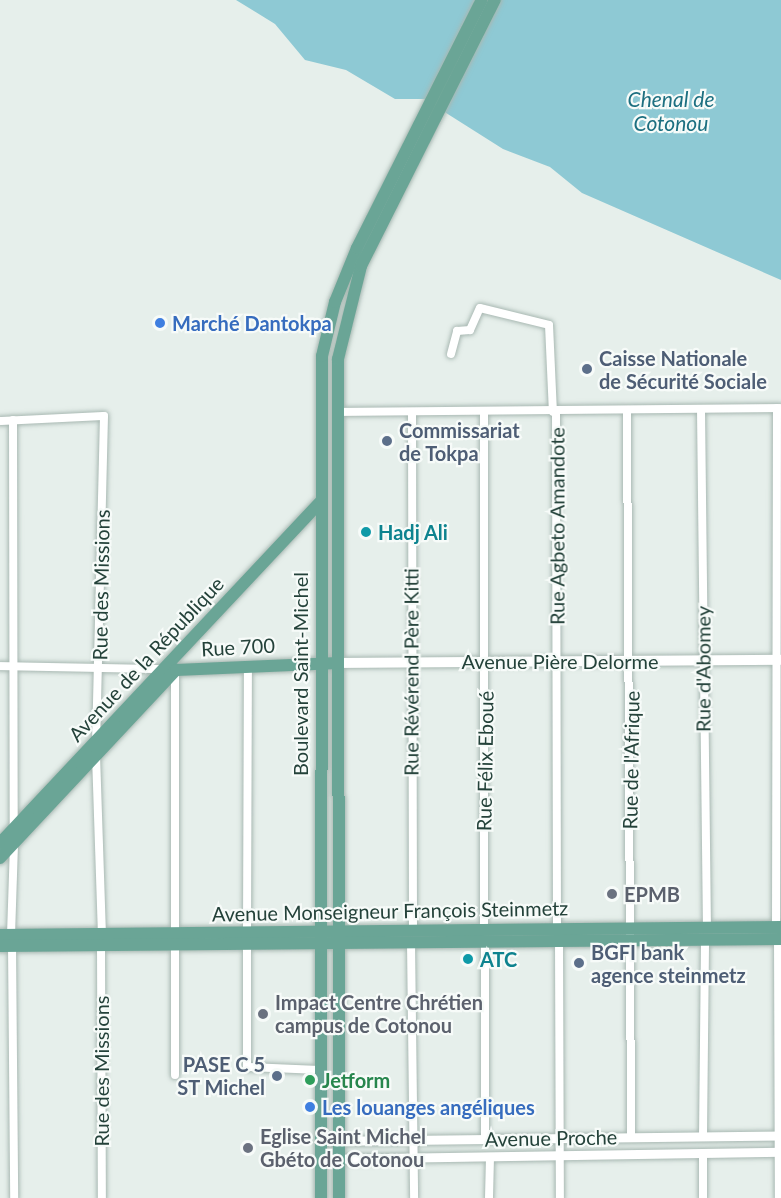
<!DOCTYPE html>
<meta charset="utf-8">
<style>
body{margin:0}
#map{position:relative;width:781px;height:1198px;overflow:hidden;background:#e6efeb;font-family:Lato,sans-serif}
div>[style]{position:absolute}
.water>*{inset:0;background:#8ec9d4}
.roads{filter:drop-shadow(0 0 2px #a8b8b2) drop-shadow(0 0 2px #a8b8b2)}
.minor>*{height:8px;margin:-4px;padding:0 4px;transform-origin:4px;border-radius:4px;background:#fff}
.tertiary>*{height:9px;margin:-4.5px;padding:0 4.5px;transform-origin:4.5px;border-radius:4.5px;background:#fff}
.secondary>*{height:10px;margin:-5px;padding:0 5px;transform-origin:5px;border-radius:5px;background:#fff}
.primary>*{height:12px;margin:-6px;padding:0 6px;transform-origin:6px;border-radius:6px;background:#6aa596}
.dots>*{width:16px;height:16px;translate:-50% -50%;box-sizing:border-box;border:3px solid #f7fbf9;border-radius:50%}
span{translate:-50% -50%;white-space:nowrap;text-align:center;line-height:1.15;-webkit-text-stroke:4.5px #f7fbf9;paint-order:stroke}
.shop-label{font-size:20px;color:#366cbe;font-weight:700}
.left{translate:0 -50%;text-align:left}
.service-label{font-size:20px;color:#4e5e75;font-weight:700}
.right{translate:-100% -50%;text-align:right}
.street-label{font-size:20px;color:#24423a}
.culture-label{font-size:20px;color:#0d838f;font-weight:700}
.worship-label{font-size:20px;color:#5b616d;font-weight:700}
.leisure-label{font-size:20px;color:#27864d;font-weight:700}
.water-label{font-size:21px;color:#1c6f80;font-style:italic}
</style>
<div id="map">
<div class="water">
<i style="clip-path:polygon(236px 0,781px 0,781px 280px,582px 193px,550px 167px,503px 149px,424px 99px,395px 99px,346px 70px,305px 60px,275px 24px)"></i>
</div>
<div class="roads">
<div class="minor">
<i style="left:451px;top:354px;width:24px;rotate:-75deg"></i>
<i style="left:457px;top:331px;width:13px;rotate:-4deg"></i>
<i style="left:470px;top:330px;width:24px;rotate:-66deg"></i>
<i style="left:480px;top:308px;width:71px;rotate:13.8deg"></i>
<i style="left:549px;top:325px;width:87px;rotate:87.4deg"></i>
<i style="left:701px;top:410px;width:518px;rotate:89.34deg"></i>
<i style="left:627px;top:411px;width:726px;rotate:89.68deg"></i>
<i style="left:336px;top:412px;width:444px;rotate:-0.5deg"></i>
<i style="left:412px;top:412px;width:519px;rotate:89.89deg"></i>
<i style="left:556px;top:412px;width:517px;rotate:89.89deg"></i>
<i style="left:13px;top:420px;width:407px;rotate:89.9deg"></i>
<i style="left:0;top:421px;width:104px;rotate:-2.8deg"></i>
<i style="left:104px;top:416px;width:324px;rotate:91.4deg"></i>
<i style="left:0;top:666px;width:163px;rotate:1.1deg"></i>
<i style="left:96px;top:755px;width:179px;rotate:88.1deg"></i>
<i style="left:776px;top:927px;width:519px;rotate:-89.89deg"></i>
<i style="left:484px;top:930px;width:518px;rotate:-90deg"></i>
<i style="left:247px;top:932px;width:266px;rotate:-89.8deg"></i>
<i style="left:11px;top:935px;width:90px;rotate:-88.1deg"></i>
<i style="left:778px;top:939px;width:259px;rotate:89.8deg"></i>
<i style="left:559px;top:941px;width:257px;rotate:89.8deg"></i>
<i style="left:411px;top:942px;width:256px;rotate:89.3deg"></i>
<i style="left:247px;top:943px;width:124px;rotate:90deg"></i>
<i style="left:247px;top:1067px;width:74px;rotate:2.3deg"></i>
<i style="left:12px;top:945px;width:253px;rotate:89.5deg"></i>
<i style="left:101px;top:945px;width:253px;rotate:89.8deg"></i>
<i style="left:175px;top:1075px;width:405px;rotate:-90deg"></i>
<i style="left:703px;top:1136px;width:197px;rotate:-89.4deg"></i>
<i style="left:485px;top:1139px;width:198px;rotate:-90deg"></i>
<i style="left:703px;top:1153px;width:45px;rotate:90deg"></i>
<i style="left:489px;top:1198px;width:41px;rotate:-88.6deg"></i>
</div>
<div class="tertiary">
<i style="left:321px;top:1141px;width:460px;rotate:-0.7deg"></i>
<i style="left:321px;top:1159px;width:460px;rotate:-0.9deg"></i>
</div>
<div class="secondary">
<i style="left:338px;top:663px;width:443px;rotate:-0.4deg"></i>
</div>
<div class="primary">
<i style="left:0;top:843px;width:469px;rotate:-46.8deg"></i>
<i style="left:0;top:858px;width:258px;rotate:-46.9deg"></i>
<i style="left:176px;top:670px;width:162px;rotate:-2.5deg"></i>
<i style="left:0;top:935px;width:781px;rotate:-0.59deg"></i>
<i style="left:0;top:946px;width:781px;rotate:-0.51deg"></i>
<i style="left:321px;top:1198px;width:842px;rotate:-89.93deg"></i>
<i style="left:322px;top:356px;width:56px;rotate:-76.5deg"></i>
<i style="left:335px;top:302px;width:58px;rotate:-67.8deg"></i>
<i style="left:357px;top:248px;width:278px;rotate:-63.3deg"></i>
<i style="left:339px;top:1198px;width:839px;rotate:-90.07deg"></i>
<i style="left:338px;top:359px;width:96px;rotate:-76.1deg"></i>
<i style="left:361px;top:266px;width:298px;rotate:-63.3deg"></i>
</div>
</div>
<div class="dots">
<i style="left:160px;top:323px;background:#3f7fe0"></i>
<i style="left:587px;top:369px;background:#5c6f8a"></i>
<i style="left:387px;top:441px;background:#5c6f8a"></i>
<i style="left:366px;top:532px;background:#0f9aa8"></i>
<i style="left:612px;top:894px;background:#6b7280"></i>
<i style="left:468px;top:959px;background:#0f9aa8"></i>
<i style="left:579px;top:963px;background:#5c6f8a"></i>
<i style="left:263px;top:1014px;background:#6b7280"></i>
<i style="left:277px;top:1076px;background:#5c6f8a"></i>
<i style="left:310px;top:1080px;background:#2e9e5b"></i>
<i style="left:310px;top:1107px;background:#3f7fe0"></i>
<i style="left:248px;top:1148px;background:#6b7280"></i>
</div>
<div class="shop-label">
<span class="left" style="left:172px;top:323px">Marché Dantokpa</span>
<span class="left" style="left:322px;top:1107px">Les louanges angéliques</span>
</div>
<div class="service-label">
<span class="left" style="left:599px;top:370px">Caisse Nationale<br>de Sécurité Sociale</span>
<span class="left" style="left:399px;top:442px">Commissariat<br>de Tokpa</span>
<span class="left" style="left:591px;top:964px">BGFI bank<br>agence steinmetz</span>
<span class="right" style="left:265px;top:1076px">PASE C 5<br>ST Michel</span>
</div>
<div class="street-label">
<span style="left:557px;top:526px;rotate:-90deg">Rue Agbeto Amandote</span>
<span style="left:101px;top:585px;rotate:-89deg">Rue des Missions</span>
<span style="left:238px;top:647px;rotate:-3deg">Rue 700</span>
<span style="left:146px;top:659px;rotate:-47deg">Avenue de la République</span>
<span style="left:560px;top:661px">Avenue Pière Delorme</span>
<span style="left:703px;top:669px;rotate:-90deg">Rue d'Abomey</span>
<span style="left:411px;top:672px;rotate:-90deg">Rue Révérend Père Kitti</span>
<span style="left:300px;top:674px;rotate:-90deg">Boulevard Saint-Michel</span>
<span style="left:631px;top:760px;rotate:-89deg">Rue de l'Afrique</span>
<span style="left:485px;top:761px;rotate:-89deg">Rue Félix Eboué</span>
<span style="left:390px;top:911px;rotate:-1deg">Avenue Monseigneur François Steinmetz</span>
<span style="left:101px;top:1071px;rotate:-90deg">Rue des Missions</span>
<span style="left:551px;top:1138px;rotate:-1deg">Avenue Proche</span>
</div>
<div class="culture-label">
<span class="left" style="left:378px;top:532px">Hadj Ali</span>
<span class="left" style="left:480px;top:959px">ATC</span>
</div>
<div class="worship-label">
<span class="left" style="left:624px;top:894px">EPMB</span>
<span class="left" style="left:275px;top:1014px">Impact Centre Chrétien<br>campus de Cotonou</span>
<span class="left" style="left:260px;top:1148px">Eglise Saint Michel<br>Gbéto de Cotonou</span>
</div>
<div class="leisure-label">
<span class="left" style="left:322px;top:1080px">Jetform</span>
</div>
<div class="water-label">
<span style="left:671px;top:111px">Chenal de<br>Cotonou</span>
</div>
</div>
